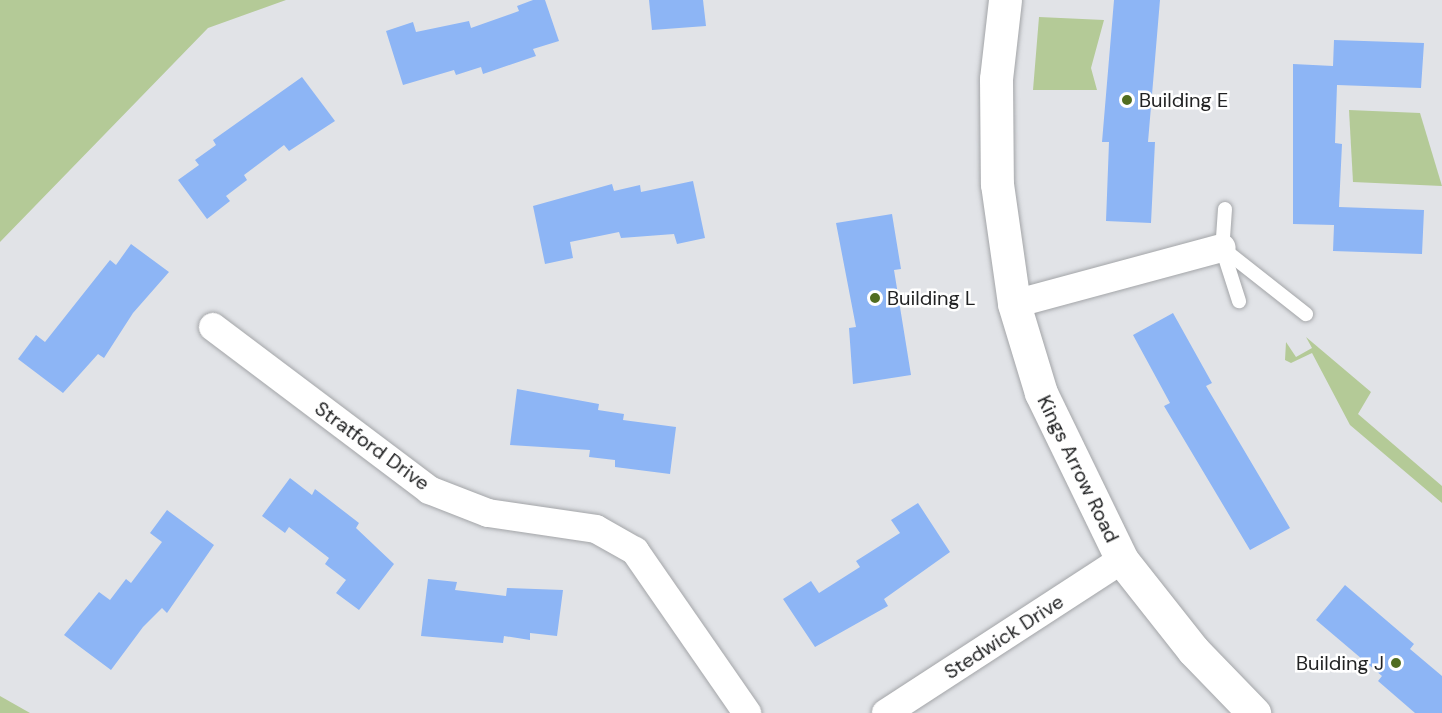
<!DOCTYPE html>
<style>
body{margin:0}
#map{position:relative;width:1442px;height:713px;overflow:hidden;background:#e1e3e7;font-family:"DM Sans",sans-serif}
div>[style]{position:absolute}
.green>*{inset:0;background:#b4ca97}
.building>*{inset:0;background:#8db5f5}
.roads{filter:drop-shadow(0 0 2px #a3a5a8) drop-shadow(0 0 2px #a3a5a8)}
.lane>*{height:14px;margin:-7px;padding:0 7px;transform-origin:7px;border-radius:7px;background:#fff}
.street>*{height:28px;margin:-14px;padding:0 14px;transform-origin:14px;border-radius:14px;background:#fff}
.secondary>*{height:33px;margin:-16.5px;padding:0 16.5px;transform-origin:16.5px;border-radius:16.5px;background:#fff}
.dots>*{width:16px;height:16px;translate:-50% -50%;box-sizing:border-box;border:3px solid #fff;border-radius:50%}
span{translate:-50% -50%;white-space:nowrap;text-align:center;line-height:1.15;-webkit-text-stroke:5px #fff;paint-order:stroke}
.poi-label{font-size:20px;color:#212223}
.left{translate:0 -50%;text-align:left}
.right{translate:-100% -50%;text-align:right}
.street-label{font-size:20px;color:#212223}
</style>
<div id="map">
<div class="green">
<i style="clip-path:polygon(0 0,286px 0,208px 28px,0 242px)"></i>
<i style="clip-path:polygon(1039px 17px,1104px 20px,1091px 68px,1097px 90px,1033px 90px)"></i>
<i style="clip-path:polygon(1349px 110px,1420px 113px,1442px 186px,1353px 182px)"></i>
<i style="clip-path:polygon(1306px 337px,1371px 392px,1358px 414px,1442px 486px,1442px 503px,1350px 425px,1312px 353px,1291px 363px,1285px 360px,1286px 342px,1296px 357px,1312px 348px)"></i>
<i style="clip-path:polygon(0 696px,30px 713px,0 713px)"></i>
</div>
<div class="building">
<i style="clip-path:polygon(533px 0,545px 0,559px 41px,533px 49px,536px 56px,483px 74px,481px 67px,456px 75px,454px 70px,403px 85px,386px 31px,413px 22px,416px 32px,469px 21px,471px 28px,519px 11px,517px 6px)"></i>
<i style="clip-path:polygon(649px 0,703px 0,706px 26px,652px 30px)"></i>
<i style="clip-path:polygon(1114px 0,1160px 0,1148px 142px,1155px 142px,1151px 223px,1106px 221px,1109px 142px,1102px 142px)"></i>
<i style="clip-path:polygon(1334px 40px,1424px 43px,1421px 88px,1337px 85px,1335px 143px,1342px 144px,1339px 207px,1424px 210px,1422px 254px,1333px 251px,1334px 225px,1293px 224px,1293px 64px,1333px 66px)"></i>
<i style="clip-path:polygon(302px 77px,335px 121px,289px 151px,284px 145px,244px 175px,247px 180px,226px 196px,230px 201px,207px 219px,178px 180px,199px 165px,195px 160px,216px 145px,213px 140px)"></i>
<i style="clip-path:polygon(693px 181px,705px 238px,677px 244px,674px 234px,621px 238px,619px 232px,570px 242px,573px 258px,545px 264px,533px 206px,612px 184px,614px 191px,640px 185px,641px 192px)"></i>
<i style="clip-path:polygon(892px 214px,901px 269px,894px 270px,911px 375px,853px 384px,849px 328px,856px 327px,836px 223px)"></i>
<i style="clip-path:polygon(131px 244px,169px 272px,133px 313px,104px 358px,98px 354px,63px 393px,18px 359px,36px 335px,45px 342px,110px 260px,116px 265px)"></i>
<i style="clip-path:polygon(1173px 313px,1212px 383px,1206px 386px,1290px 528px,1250px 550px,1164px 406px,1170px 403px,1133px 335px)"></i>
<i style="clip-path:polygon(517px 389px,599px 404px,598px 410px,624px 414px,623px 420px,676px 427px,670px 474px,615px 467px,615px 460px,589px 457px,590px 450px,510px 445px)"></i>
<i style="clip-path:polygon(290px 478px,312px 495px,315px 489px,359px 523px,356px 528px,394px 564px,359px 610px,336px 593px,346px 580px,325px 564px,329px 558px,289px 527px,285px 533px,262px 516px)"></i>
<i style="clip-path:polygon(918px 503px,950px 552px,884px 599px,888px 606px,815px 647px,783px 599px,811px 581px,819px 593px,860px 567px,856px 561px,900px 533px,891px 520px)"></i>
<i style="clip-path:polygon(167px 510px,214px 545px,167px 613px,162px 608px,143px 627px,111px 670px,64px 635px,99px 592px,110px 600px,126px 579px,131px 583px,162px 542px,150px 533px)"></i>
<i style="clip-path:polygon(428px 579px,457px 582px,455px 590px,506px 596px,507px 588px,563px 590px,557px 636px,530px 633px,530px 640px,504px 636px,503px 643px,421px 636px)"></i>
<i style="clip-path:polygon(1345px 585px,1414px 644px,1410px 649px,1442px 676px,1442px 713px,1415px 713px,1378px 681px,1382px 676px,1316px 620px)"></i>
</div>
<div class="roads">
<div class="lane">
<i style="left:1225px;top:209px;width:39px;rotate:94deg"></i>
<i style="left:1222px;top:248px;width:56px;rotate:72.2deg"></i>
<i style="left:1222px;top:248px;width:107px;rotate:38.2deg"></i>
</div>
<div class="street">
<i style="left:1014px;top:304px;width:215px;rotate:-15.1deg"></i>
<i style="left:213px;top:327px;width:271px;rotate:37deg"></i>
<i style="left:429px;top:490px;width:63px;rotate:21.3deg"></i>
<i style="left:488px;top:513px;width:109px;rotate:8.4deg"></i>
<i style="left:596px;top:529px;width:45px;rotate:29.4deg"></i>
<i style="left:635px;top:551px;width:197px;rotate:55.3deg"></i>
<i style="left:886px;top:713px;width:281px;rotate:-33deg"></i>
</div>
<div class="secondary">
<i style="left:1005px;top:0;width:80px;rotate:96.5deg"></i>
<i style="left:996px;top:79px;width:105px;rotate:89.5deg"></i>
<i style="left:997px;top:184px;width:121px;rotate:81.9deg"></i>
<i style="left:1014px;top:304px;width:93px;rotate:73.1deg"></i>
<i style="left:1041px;top:393px;width:186px;rotate:64.1deg"></i>
<i style="left:1122px;top:560px;width:115px;rotate:51.7deg"></i>
<i style="left:1193px;top:650px;width:88px;rotate:45.9deg"></i>
</div>
</div>
<div class="dots">
<i style="left:1127px;top:100px;background:#516d21"></i>
<i style="left:875px;top:298px;background:#516d21"></i>
<i style="left:1396px;top:663px;background:#516d21"></i>
</div>
<div class="poi-label">
<span class="left" style="left:1139px;top:100px">Building E</span>
<span class="left" style="left:887px;top:298px">Building L</span>
<span class="right" style="left:1384px;top:663px">Building J</span>
</div>
<div class="street-label">
<span style="left:372px;top:446px;rotate:36deg">Stratford Drive</span>
<span style="left:1078px;top:469px;rotate:64deg">Kings Arrow Road</span>
<span style="left:1004px;top:637px;rotate:-33deg">Stedwick Drive</span>
</div>
</div>
